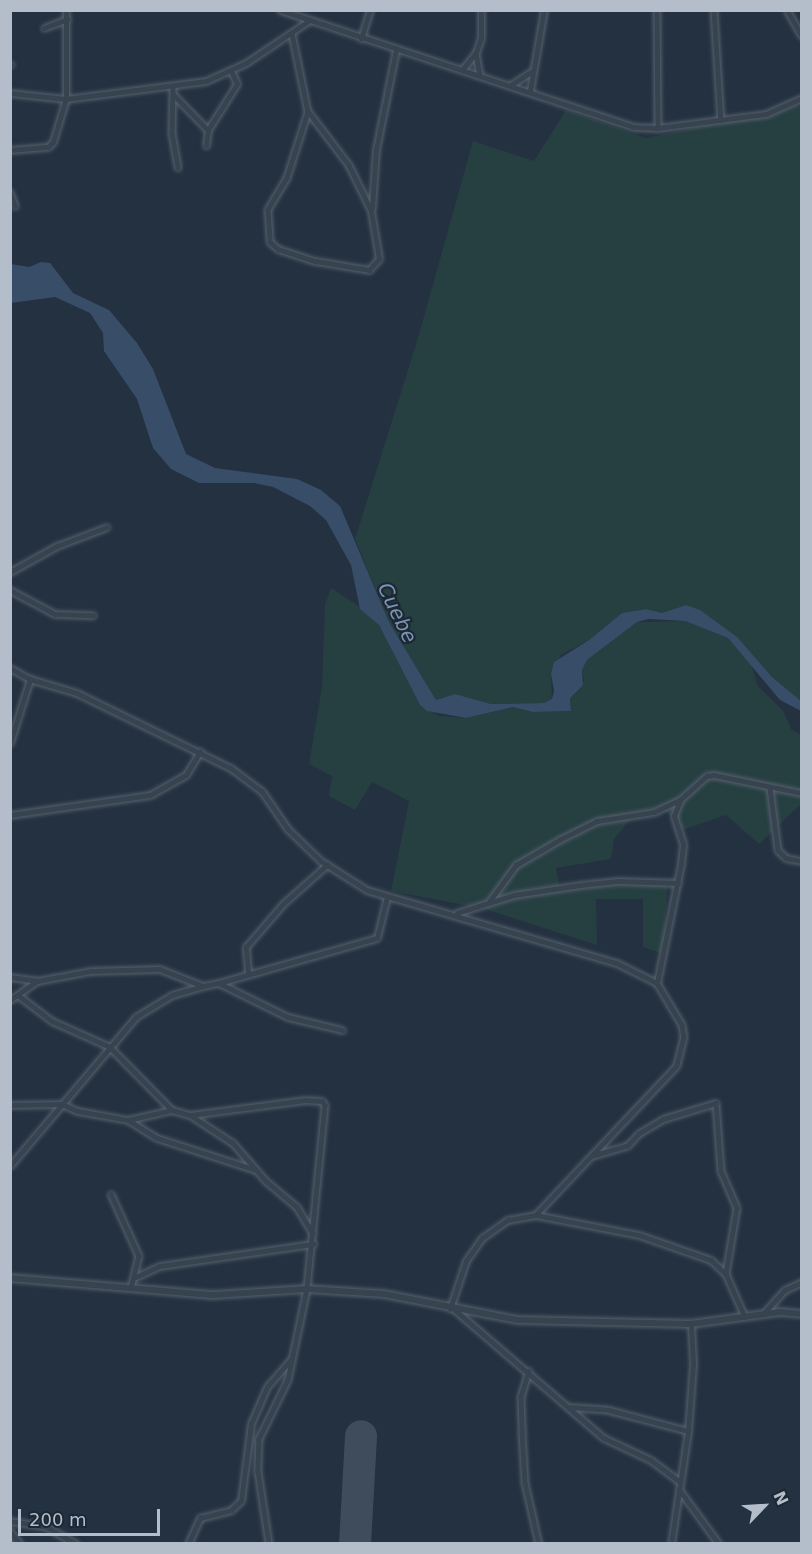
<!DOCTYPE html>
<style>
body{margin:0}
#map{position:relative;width:812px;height:1554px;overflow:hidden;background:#243140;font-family:"DejaVu Sans",sans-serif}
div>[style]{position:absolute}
.green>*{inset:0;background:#263f41}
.water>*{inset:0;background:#374d68}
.runway>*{height:32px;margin:-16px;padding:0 16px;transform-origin:16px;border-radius:16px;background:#3f4c5c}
.roads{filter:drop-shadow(0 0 2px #56616e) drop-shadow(0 0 2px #56616e)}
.minor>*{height:4.5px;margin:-2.25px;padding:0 2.25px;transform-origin:2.25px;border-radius:2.25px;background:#384350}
.tertiary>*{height:6px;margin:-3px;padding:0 3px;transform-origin:3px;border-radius:3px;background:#384350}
span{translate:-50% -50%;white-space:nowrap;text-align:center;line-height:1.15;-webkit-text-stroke:4.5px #1d2835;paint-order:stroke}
.water-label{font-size:20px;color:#7b95b3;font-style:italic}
.frame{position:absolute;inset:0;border:12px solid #b4becb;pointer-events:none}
.north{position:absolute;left:734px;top:1476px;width:60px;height:60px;-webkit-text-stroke:4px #1d2835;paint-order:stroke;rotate:65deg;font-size:16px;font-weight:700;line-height:24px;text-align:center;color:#b4becb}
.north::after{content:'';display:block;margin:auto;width:21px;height:27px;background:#b4becb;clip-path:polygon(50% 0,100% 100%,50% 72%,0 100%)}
.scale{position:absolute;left:18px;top:1509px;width:142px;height:27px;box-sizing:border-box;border:3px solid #b4becb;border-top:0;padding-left:8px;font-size:18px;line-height:21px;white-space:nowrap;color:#b4becb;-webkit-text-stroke:4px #1d2835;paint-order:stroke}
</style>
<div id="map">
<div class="green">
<i style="clip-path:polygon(801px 105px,801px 701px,791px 695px,717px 623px,686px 605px,662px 613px,646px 609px,622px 613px,589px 640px,561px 655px,551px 674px,552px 700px,544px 703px,491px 704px,455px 694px,436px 700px,389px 622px,355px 539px,418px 338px,473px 141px,534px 161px,566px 110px,646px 138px)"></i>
<i style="clip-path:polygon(331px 588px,366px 611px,379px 625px,420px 705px,440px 716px,466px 718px,513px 707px,542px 712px,571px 711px,570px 698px,584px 681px,582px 670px,587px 660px,637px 622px,685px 621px,728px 638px,751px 664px,758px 686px,784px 712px,791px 729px,801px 735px,801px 804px,759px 844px,726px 815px,682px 830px,668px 813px,655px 808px,629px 821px,614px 839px,611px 859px,556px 868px,560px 889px,668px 880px,663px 954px,643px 947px,643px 899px,596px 899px,597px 945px,485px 909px,391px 891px,409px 801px,372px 782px,355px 810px,329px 796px,332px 776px,309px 764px,322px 687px,325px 604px)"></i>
</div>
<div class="water">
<i style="clip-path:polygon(41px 262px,50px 263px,73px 293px,109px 310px,137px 343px,153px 369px,186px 454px,215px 468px,297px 479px,321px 490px,340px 506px,389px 622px,436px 700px,455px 694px,491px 704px,544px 703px,552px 699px,554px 691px,551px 674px,554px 662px,589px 640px,622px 613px,646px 609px,662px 613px,686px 605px,700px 610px,737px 637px,772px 677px,801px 701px,801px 711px,780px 700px,728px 638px,685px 621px,649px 619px,637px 622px,587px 660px,582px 670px,583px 685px,570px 698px,571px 711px,533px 712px,513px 707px,466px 718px,427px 711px,420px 705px,379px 625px,360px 609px,351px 565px,326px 520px,310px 506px,273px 487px,254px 483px,199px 483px,171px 469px,153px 448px,137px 399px,104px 351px,103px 333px,90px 313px,55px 297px,11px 303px,11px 264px,29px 267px)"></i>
</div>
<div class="runway">
<i style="left:355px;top:1544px;width:108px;rotate:-86.8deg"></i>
</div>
<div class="roads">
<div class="minor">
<i style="left:280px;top:10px;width:372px;rotate:18.3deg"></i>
<i style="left:633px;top:127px;width:25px;rotate:2deg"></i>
<i style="left:658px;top:128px;width:109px;rotate:-7.4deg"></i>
<i style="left:766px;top:114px;width:39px;rotate:-24deg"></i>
<i style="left:657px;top:10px;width:118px;rotate:89.5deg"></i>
<i style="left:714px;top:10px;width:110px;rotate:86.4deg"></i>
<i style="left:787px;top:10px;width:30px;rotate:60deg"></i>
<i style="left:44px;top:28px;width:25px;rotate:-21deg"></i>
<i style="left:292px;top:34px;width:80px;rotate:78.4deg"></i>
<i style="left:308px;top:112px;width:69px;rotate:107.7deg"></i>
<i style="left:287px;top:178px;width:37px;rotate:121deg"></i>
<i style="left:268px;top:210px;width:32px;rotate:86deg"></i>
<i style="left:270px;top:242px;width:11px;rotate:41deg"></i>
<i style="left:278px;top:249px;width:40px;rotate:18deg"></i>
<i style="left:316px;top:261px;width:54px;rotate:9.6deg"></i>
<i style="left:369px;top:270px;width:15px;rotate:-48deg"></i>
<i style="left:379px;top:259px;width:49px;rotate:-99.5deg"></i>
<i style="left:371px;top:211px;width:50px;rotate:-116.1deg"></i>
<i style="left:349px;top:166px;width:68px;rotate:-127.2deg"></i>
<i style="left:361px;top:39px;width:30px;rotate:-73deg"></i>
<i style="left:476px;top:53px;width:23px;rotate:80deg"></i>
<i style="left:10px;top:65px;width:2px"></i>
<i style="left:462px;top:70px;width:22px;rotate:-51deg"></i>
<i style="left:476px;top:53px;width:16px;rotate:-72deg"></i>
<i style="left:481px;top:38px;width:28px;rotate:-90deg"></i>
<i style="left:511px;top:85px;width:24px;rotate:-33deg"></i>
<i style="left:173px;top:88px;width:45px;rotate:91.3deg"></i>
<i style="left:172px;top:133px;width:35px;rotate:80deg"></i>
<i style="left:530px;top:91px;width:82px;rotate:-80.2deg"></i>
<i style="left:10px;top:93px;width:56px;rotate:6.1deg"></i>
<i style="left:66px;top:99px;width:141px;rotate:-7.3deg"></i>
<i style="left:206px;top:81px;width:44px;rotate:-24.2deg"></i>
<i style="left:246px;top:63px;width:77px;rotate:-33.9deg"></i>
<i style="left:173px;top:94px;width:50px;rotate:45.8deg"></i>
<i style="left:206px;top:146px;width:16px;rotate:-83deg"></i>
<i style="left:208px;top:130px;width:54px;rotate:-57.8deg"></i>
<i style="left:237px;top:84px;width:14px;rotate:-115deg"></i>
<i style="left:10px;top:150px;width:38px;rotate:-5deg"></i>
<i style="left:48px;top:147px;width:7px;rotate:-45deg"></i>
<i style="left:53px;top:142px;width:45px;rotate:-73.2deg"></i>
<i style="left:66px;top:99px;width:89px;rotate:-90deg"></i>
<i style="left:10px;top:192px;width:15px;rotate:70deg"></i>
<i style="left:372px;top:208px;width:58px;rotate:-86.1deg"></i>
<i style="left:376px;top:150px;width:102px;rotate:-78.7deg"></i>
<i style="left:10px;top:572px;width:54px;rotate:-29deg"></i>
<i style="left:57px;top:546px;width:53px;rotate:-20.8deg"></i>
<i style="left:10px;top:590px;width:51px;rotate:28.1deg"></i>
<i style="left:55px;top:614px;width:38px;rotate:2deg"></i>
<i style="left:10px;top:668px;width:23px;rotate:29deg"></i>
<i style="left:30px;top:679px;width:49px;rotate:16.6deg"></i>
<i style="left:77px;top:693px;width:171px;rotate:26deg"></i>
<i style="left:231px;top:768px;width:39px;rotate:37deg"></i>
<i style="left:262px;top:791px;width:46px;rotate:55.6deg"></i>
<i style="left:288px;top:829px;width:46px;rotate:44.1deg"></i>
<i style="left:321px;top:861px;width:54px;rotate:32.2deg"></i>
<i style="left:367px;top:890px;width:260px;rotate:16.3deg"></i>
<i style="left:617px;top:963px;width:45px;rotate:26.6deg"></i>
<i style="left:657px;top:983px;width:49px;rotate:59.2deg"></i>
<i style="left:682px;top:1025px;width:12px;rotate:81deg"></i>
<i style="left:684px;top:1037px;width:30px;rotate:104deg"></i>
<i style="left:677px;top:1066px;width:205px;rotate:133.4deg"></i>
<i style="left:536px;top:1215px;width:105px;rotate:11deg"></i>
<i style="left:639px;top:1235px;width:76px;rotate:19.1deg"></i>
<i style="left:711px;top:1260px;width:21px;rotate:43deg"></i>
<i style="left:726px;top:1274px;width:47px;rotate:66.2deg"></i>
<i style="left:10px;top:743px;width:67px;rotate:-72.6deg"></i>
<i style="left:770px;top:788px;width:63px;rotate:82.6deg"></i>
<i style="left:778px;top:850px;width:11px;rotate:45deg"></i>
<i style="left:786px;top:858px;width:16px;rotate:11deg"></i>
<i style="left:10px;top:815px;width:141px;rotate:-8.1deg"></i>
<i style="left:150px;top:795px;width:41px;rotate:-29.1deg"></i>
<i style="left:186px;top:775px;width:27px;rotate:-59deg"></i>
<i style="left:489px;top:902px;width:46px;rotate:-53.9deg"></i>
<i style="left:516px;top:865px;width:50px;rotate:-30.2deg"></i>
<i style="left:559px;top:840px;width:42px;rotate:-26.6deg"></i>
<i style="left:597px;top:821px;width:58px;rotate:-9deg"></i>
<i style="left:654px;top:812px;width:29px;rotate:-25deg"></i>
<i style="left:457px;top:913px;width:60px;rotate:-17.5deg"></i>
<i style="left:514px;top:895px;width:67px;rotate:-8.6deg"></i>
<i style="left:580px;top:885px;width:38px;rotate:-6deg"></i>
<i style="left:618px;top:881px;width:60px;rotate:1.9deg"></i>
<i style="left:248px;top:972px;width:25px;rotate:-95deg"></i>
<i style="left:246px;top:947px;width:57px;rotate:-49.3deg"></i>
<i style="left:283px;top:904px;width:59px;rotate:-41.6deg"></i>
<i style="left:10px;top:977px;width:27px;rotate:8deg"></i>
<i style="left:37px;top:981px;width:55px;rotate:-10.5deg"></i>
<i style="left:91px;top:971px;width:69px;rotate:-1.7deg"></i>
<i style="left:160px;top:969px;width:46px;rotate:21.6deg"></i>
<i style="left:203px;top:986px;width:16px;rotate:-11deg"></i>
<i style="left:219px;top:983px;width:77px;rotate:26.2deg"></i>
<i style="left:288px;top:1017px;width:56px;rotate:13.5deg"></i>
<i style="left:219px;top:983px;width:164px;rotate:-15.9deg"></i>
<i style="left:377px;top:938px;width:42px;rotate:-76.3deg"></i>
<i style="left:657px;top:983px;width:121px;rotate:-78.6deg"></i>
<i style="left:681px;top:864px;width:20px;rotate:-84deg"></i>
<i style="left:683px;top:844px;width:29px;rotate:-108deg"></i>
<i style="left:674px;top:816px;width:17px;rotate:-69deg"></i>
<i style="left:680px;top:800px;width:36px;rotate:-42deg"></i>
<i style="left:707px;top:776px;width:7px;rotate:-8deg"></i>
<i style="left:714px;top:775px;width:90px;rotate:11.6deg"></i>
<i style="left:18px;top:995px;width:43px;rotate:37.4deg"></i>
<i style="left:52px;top:1021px;width:64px;rotate:24.1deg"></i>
<i style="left:110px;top:1047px;width:88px;rotate:45.5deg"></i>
<i style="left:172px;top:1110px;width:19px;rotate:16deg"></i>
<i style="left:190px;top:1115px;width:51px;rotate:33.1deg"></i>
<i style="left:233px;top:1143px;width:50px;rotate:49deg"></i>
<i style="left:266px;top:1181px;width:40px;rotate:40deg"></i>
<i style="left:297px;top:1207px;width:31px;rotate:59deg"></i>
<i style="left:10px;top:1000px;width:33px;rotate:-35deg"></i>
<i style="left:10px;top:1105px;width:52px;rotate:-1.1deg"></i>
<i style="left:62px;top:1104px;width:17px;rotate:24deg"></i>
<i style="left:78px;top:1111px;width:51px;rotate:10.2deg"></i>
<i style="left:128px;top:1120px;width:45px;rotate:-12.8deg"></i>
<i style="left:190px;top:1115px;width:116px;rotate:-7.4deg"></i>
<i style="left:305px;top:1100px;width:17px;rotate:3deg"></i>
<i style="left:322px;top:1101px;width:5px;rotate:53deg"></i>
<i style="left:325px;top:1105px;width:185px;rotate:95.6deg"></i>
<i style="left:307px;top:1289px;width:93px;rotate:101.8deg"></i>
<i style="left:288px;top:1380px;width:66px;rotate:116.2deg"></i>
<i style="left:259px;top:1439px;width:32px;rotate:92deg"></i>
<i style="left:258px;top:1471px;width:74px;rotate:81.4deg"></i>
<i style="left:128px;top:1120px;width:34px;rotate:32deg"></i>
<i style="left:157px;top:1138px;width:104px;rotate:17.9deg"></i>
<i style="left:591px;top:1156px;width:37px;rotate:-16deg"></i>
<i style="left:627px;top:1146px;width:16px;rotate:-47deg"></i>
<i style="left:638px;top:1134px;width:29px;rotate:-31deg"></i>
<i style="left:663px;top:1119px;width:55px;rotate:-16.8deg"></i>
<i style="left:716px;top:1103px;width:68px;rotate:85.8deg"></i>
<i style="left:721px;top:1171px;width:40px;rotate:66.6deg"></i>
<i style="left:737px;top:1208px;width:67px;rotate:99.5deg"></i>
<i style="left:10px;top:1166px;width:195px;rotate:-49.8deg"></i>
<i style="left:136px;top:1017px;width:42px;rotate:-31.4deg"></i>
<i style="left:172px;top:995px;width:32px;rotate:-16deg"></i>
<i style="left:111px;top:1194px;width:68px;rotate:65.7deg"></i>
<i style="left:139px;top:1256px;width:30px;rotate:104deg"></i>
<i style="left:136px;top:1277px;width:26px;rotate:-25deg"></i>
<i style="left:160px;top:1266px;width:155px;rotate:-8.2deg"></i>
<i style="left:450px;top:1309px;width:51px;rotate:-71.6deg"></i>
<i style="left:466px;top:1261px;width:28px;rotate:-55deg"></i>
<i style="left:482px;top:1238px;width:32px;rotate:-35deg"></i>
<i style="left:508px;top:1220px;width:28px;rotate:-10deg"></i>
<i style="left:455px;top:1310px;width:196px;rotate:40.7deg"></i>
<i style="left:604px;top:1438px;width:52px;rotate:25.1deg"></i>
<i style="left:651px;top:1460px;width:35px;rotate:37deg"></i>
<i style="left:764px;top:1313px;width:31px;rotate:-48deg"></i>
<i style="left:785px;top:1290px;width:19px;rotate:-25deg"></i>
<i style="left:529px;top:1371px;width:27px;rotate:107deg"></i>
<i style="left:521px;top:1397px;width:35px;rotate:88deg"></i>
<i style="left:522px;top:1432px;width:51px;rotate:86.6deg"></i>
<i style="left:525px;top:1483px;width:63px;rotate:77.1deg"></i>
<i style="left:570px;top:1407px;width:39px;rotate:4deg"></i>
<i style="left:609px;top:1410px;width:82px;rotate:14.9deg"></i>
<i style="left:679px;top:1489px;width:68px;rotate:54deg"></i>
<i style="left:10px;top:1521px;width:37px;rotate:9deg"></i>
<i style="left:47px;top:1527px;width:34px;rotate:30deg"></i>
<i style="left:10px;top:1531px;width:16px;rotate:52deg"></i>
<i style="left:188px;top:1544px;width:29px;rotate:-65deg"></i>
<i style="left:200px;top:1518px;width:32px;rotate:-14deg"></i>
<i style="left:231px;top:1510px;width:13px;rotate:-42deg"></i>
<i style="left:241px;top:1501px;width:78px;rotate:-82.6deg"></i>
<i style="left:251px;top:1424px;width:40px;rotate:-66.6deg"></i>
<i style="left:267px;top:1387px;width:37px;rotate:-49deg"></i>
<i style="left:671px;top:1544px;width:114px;rotate:-81.4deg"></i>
<i style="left:688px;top:1431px;width:67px;rotate:-85.7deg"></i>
<i style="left:693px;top:1364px;width:40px;rotate:-92.9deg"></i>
</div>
<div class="tertiary">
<i style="left:10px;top:1278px;width:205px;rotate:4.8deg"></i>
<i style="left:214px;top:1295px;width:93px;rotate:-3.7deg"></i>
<i style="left:307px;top:1289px;width:77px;rotate:3.7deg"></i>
<i style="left:384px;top:1294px;width:136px;rotate:11deg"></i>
<i style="left:518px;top:1320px;width:173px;rotate:1.3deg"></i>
<i style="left:691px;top:1324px;width:90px;rotate:-7.7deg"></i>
<i style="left:780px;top:1312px;width:22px;rotate:5deg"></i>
</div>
</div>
<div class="water-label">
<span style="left:397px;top:613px;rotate:64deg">Cuebe</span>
</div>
<div class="frame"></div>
<div class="north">N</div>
<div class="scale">200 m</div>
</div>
